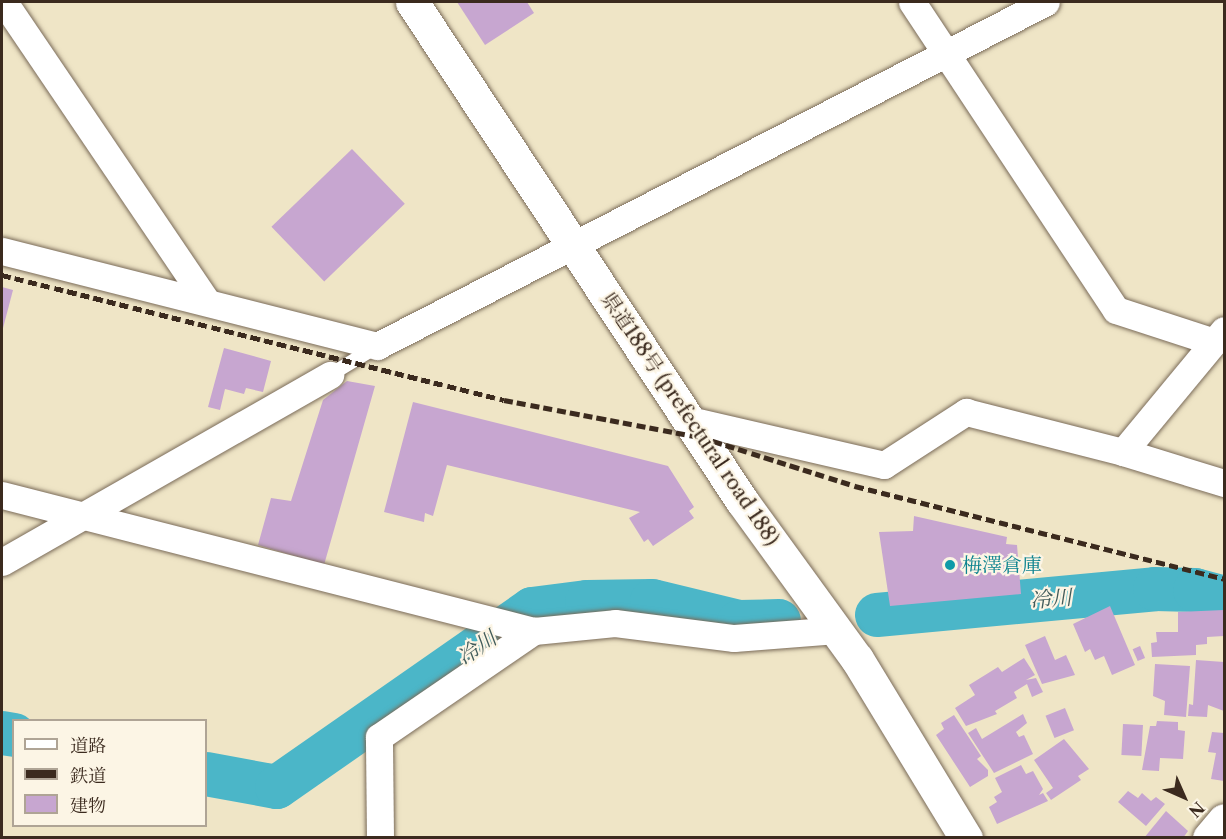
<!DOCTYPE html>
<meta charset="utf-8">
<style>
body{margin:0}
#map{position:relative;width:1226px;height:839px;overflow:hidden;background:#efe5c6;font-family:"Libre Caslon Text","Noto Serif JP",serif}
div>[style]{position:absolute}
.river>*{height:44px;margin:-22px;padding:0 22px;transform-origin:22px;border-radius:22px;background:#4bb6c8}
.building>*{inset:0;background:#c7a6d0;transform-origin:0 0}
.roads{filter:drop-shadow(0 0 2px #7a6b59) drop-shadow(0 0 2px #7a6b59)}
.lane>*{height:14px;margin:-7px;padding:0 7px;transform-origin:7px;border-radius:7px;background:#fff}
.street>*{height:27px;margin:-13.5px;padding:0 13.5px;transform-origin:13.5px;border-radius:13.5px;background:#fff}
.secondary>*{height:33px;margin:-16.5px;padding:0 16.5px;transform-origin:16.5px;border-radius:16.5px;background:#fff}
.rail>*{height:4.5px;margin-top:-2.25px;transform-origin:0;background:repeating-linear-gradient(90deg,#3b2a1e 0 9px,transparent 0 13.5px)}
.dots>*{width:16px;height:16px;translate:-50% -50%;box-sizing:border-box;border:3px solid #fcf5e5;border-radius:50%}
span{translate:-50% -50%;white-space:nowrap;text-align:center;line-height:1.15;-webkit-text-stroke:4.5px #fcf5e5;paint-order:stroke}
.street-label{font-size:20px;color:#3b2a1e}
.culture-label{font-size:20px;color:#0d838f}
.left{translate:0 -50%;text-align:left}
.water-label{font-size:21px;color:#415b5a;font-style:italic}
.frame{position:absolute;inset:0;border:3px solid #3b2a1e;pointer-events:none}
.legend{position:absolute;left:12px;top:719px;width:195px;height:108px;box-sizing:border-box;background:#fcf5e5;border:2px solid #afa495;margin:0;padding:8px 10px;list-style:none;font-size:18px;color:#3b2a1e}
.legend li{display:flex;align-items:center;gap:12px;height:30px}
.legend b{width:30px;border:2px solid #afa495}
.north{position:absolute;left:1154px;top:767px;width:60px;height:60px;-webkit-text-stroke:4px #fcf5e5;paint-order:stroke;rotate:135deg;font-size:16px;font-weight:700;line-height:24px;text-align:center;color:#3b2a1e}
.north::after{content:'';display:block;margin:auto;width:21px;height:27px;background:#3b2a1e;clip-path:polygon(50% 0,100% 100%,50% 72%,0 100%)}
</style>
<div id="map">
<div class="river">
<i style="left:877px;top:615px;width:279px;rotate:-5.3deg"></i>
<i style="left:1155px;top:589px;width:40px;rotate:1.4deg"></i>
<i style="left:1195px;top:590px;width:30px;rotate:15deg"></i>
<i style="left:2px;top:733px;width:12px;rotate:9deg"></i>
<i style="left:206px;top:774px;width:72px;rotate:10.4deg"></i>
<i style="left:277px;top:787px;width:311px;rotate:-34.9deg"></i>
<i style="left:532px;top:609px;width:55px;rotate:-7.3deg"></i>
<i style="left:587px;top:602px;width:65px;rotate:-0.9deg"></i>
<i style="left:652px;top:601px;width:89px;rotate:13.6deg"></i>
<i style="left:739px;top:622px;width:40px;rotate:-1.4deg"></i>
</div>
<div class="building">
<i style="clip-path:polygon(457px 2px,527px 2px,534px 13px,485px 45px)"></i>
<i style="left:352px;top:149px;width:76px;height:112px;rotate:46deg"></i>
<i style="clip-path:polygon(2px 287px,13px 290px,2px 332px)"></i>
<i style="clip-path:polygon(224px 348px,271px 361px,263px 392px,246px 388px,244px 394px,225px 389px,220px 410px,208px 407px)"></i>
<i style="clip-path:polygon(347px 381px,375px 386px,324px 565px,258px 545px,271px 498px,291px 501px,323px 400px)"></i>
<i style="clip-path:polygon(413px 402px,668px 466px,694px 507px,689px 511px,694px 518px,653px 546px,648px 539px,644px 542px,629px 518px,640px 512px,447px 465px,433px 516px,425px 513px,424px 522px,384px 512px)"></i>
<i style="clip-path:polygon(914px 516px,1007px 537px,1006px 544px,1017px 545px,1021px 594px,890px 606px,879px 532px,913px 531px)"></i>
<i style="clip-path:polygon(1110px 606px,1135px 665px,1112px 675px,1104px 656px,1095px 660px,1090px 649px,1085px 652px,1073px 624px)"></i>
<i style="clip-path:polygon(1224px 610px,1224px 636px,1207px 637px,1207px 644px,1196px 645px,1196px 655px,1152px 657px,1151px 643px,1157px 642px,1156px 632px,1178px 632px,1178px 612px)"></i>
<i style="clip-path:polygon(1045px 636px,1055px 660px,1066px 655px,1075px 675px,1042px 684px,1025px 645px)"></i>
<i style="left:1140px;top:646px;width:13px;height:8px;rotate:67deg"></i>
<i style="clip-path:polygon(1024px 658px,1035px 675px,1026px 680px,1036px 678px,1043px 692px,1032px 697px,1027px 684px,1014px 692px,1017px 698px,995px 711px,997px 714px,966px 726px,955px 708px,975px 695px,969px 685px,998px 667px,1002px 672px)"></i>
<i style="clip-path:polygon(1196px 660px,1224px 662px,1224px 711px,1208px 705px,1207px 717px,1188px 716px,1189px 704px,1193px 705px)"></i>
<i style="clip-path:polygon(1155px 664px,1190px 666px,1186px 717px,1164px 715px,1165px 701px,1153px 696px)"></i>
<i style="left:1065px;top:708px;width:24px;height:21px;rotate:68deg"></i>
<i style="clip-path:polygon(1023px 714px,1027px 723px,1016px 732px,1019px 737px,1024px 735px,1033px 754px,994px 773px,968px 733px,976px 728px,982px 739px)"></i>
<i style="clip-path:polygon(954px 715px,981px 756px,977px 759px,988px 770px,988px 776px,970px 787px,936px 735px,944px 729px,941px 723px)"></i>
<i style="clip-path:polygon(1157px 721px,1178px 722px,1178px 730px,1185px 731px,1183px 759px,1160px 758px,1159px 771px,1142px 770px,1150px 726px,1156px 726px)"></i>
<i style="left:1123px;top:724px;width:20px;height:31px;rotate:3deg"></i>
<i style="clip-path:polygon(1212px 732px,1224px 733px,1224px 781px,1211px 779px,1216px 753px,1208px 752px)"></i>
<i style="clip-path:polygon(1064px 739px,1089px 769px,1078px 776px,1081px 780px,1051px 800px,1046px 793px,1053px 788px,1034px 760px)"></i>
<i style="clip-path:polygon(1021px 765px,1026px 774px,1033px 771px,1043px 789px,1039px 795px,1043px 793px,1048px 801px,997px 824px,989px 807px,997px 802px,994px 797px,1002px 792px,995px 778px)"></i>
<i style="clip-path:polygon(1128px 791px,1138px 798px,1142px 793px,1151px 801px,1156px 797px,1165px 804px,1146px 826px,1118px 802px)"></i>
<i style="clip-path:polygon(1166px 811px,1188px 831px,1183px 838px,1144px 838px)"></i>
</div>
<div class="roads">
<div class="lane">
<i style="left:330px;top:375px;width:54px;rotate:-31.3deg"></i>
</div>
<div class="street">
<i style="left:4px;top:2px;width:360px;rotate:55.9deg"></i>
<i style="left:912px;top:2px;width:369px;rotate:56.5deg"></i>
<i style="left:1116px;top:310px;width:103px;rotate:18.1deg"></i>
<i style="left:2px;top:251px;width:387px;rotate:14.2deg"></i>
<i style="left:377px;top:346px;width:752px;rotate:-27.21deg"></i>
<i style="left:689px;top:420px;width:200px;rotate:13deg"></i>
<i style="left:884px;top:465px;width:98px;rotate:-32.9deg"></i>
<i style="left:966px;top:412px;width:162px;rotate:14.3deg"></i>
<i style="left:1123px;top:452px;width:106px;rotate:17.1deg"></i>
<i style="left:1123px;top:452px;width:158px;rotate:-50.4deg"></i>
<i style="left:2px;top:495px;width:549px;rotate:14.34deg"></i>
<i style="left:534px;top:631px;width:81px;rotate:-5.6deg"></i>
<i style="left:615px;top:623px;width:120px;rotate:7.2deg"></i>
<i style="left:734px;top:638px;width:103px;rotate:-4.4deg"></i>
<i style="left:2px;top:562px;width:378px;rotate:-29.7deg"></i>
<i style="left:380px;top:838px;width:101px;rotate:-90.6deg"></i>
<i style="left:379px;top:737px;width:188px;rotate:-34.4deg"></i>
</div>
<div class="secondary">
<i style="left:412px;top:2px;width:598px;rotate:56.52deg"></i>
<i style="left:742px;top:501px;width:195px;rotate:54deg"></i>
<i style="left:857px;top:659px;width:210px;rotate:58.7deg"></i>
<i style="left:1209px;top:838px;width:23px;rotate:-50deg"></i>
</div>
</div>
<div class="rail">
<i style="left:2px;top:275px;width:517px;rotate:13.98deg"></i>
<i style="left:504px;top:400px;width:199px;rotate:10.7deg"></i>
<i style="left:700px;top:437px;width:163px;rotate:17.5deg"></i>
<i style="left:855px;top:486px;width:381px;rotate:14.1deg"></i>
</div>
<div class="dots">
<i style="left:950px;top:565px;background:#0f9aa8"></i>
</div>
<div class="street-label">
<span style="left:690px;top:419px;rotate:56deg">県道188号 (prefectural road 188)</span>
</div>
<div class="culture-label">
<span class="left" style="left:962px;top:565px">梅澤倉庫</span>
</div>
<div class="water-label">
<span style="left:1051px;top:599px;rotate:-5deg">冷川</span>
<span style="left:477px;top:648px;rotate:-35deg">冷川</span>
</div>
<div class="frame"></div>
<ul class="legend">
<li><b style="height:8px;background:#fff"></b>道路</li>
<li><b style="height:8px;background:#3b2a1e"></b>鉄道</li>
<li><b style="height:16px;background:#c7a6d0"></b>建物</li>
</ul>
<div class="north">N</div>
</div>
